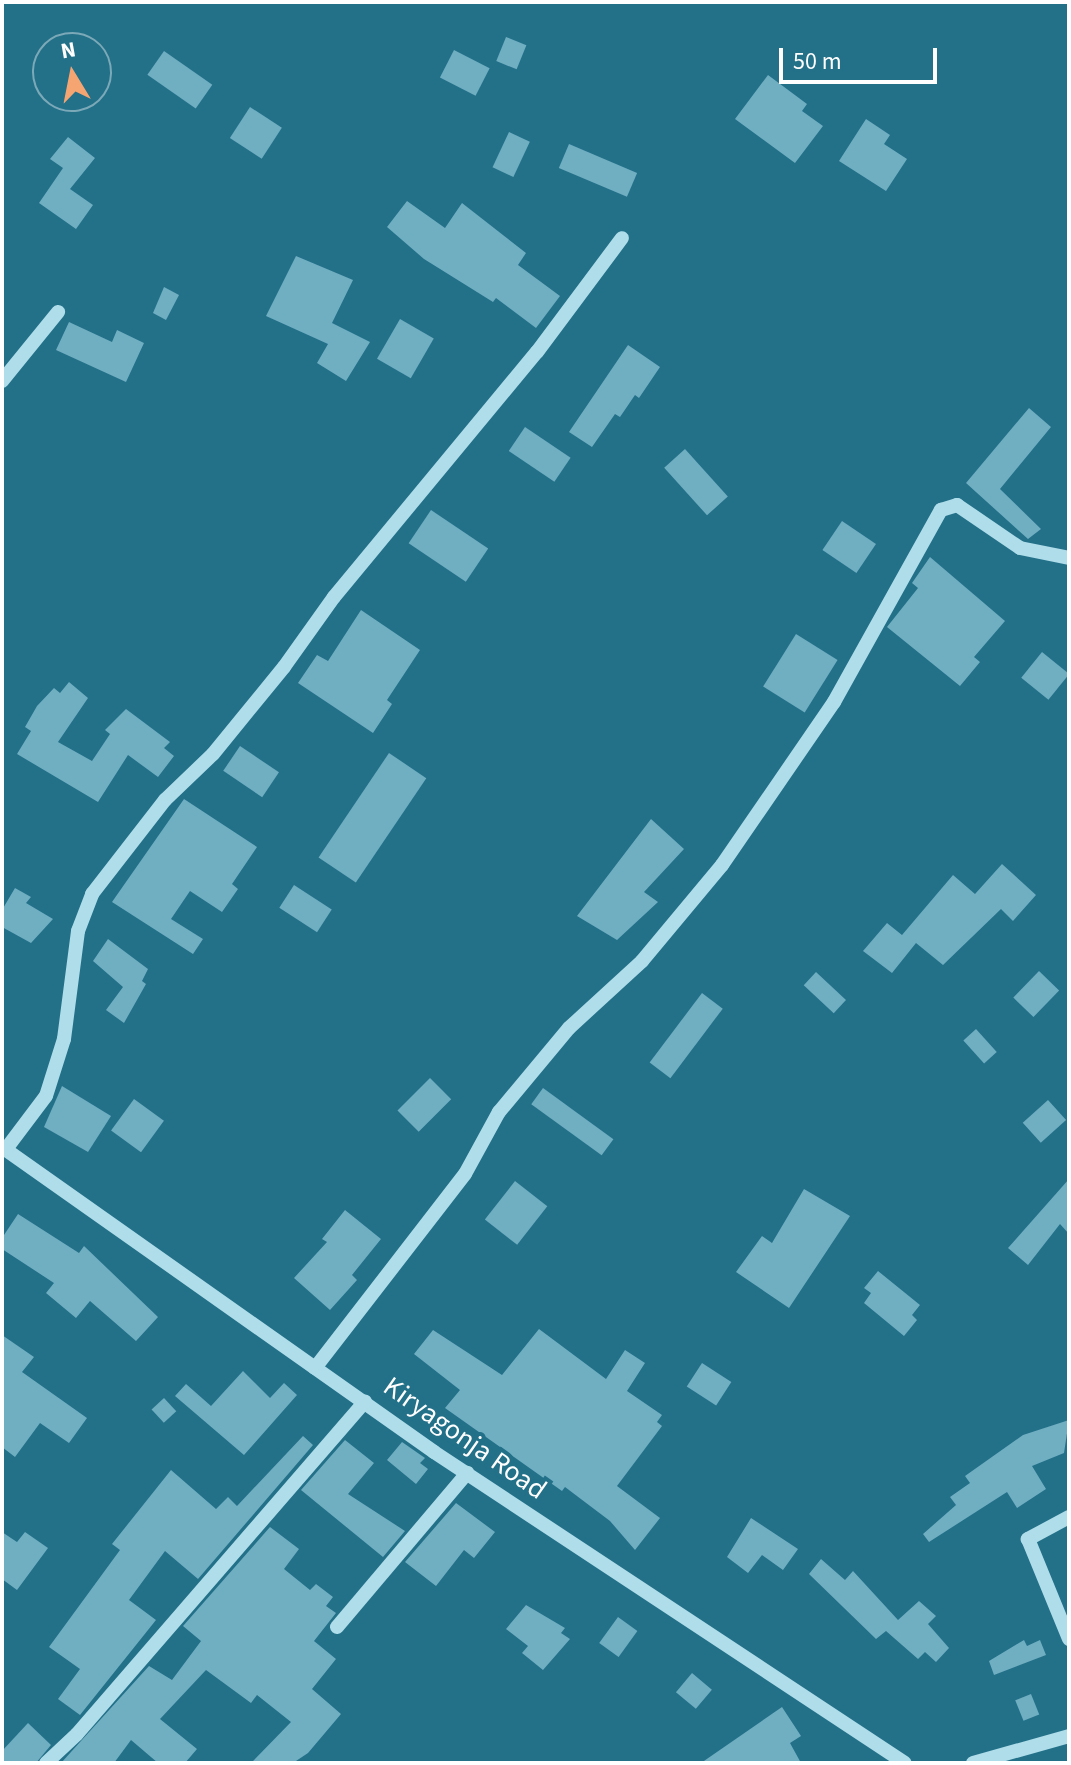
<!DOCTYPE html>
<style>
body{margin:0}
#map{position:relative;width:1071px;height:1765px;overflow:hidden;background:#237089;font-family:"Source Sans 3",sans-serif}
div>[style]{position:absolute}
.building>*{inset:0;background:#70aec1;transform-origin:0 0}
.minor>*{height:14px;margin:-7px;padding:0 7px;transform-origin:7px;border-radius:7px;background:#afddea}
span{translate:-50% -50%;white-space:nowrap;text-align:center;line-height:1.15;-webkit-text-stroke:8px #237089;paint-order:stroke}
.street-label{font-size:28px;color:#fff}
.frame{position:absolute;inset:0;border:4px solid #fff;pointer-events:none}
.north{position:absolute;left:32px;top:32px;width:80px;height:80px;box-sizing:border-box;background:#237089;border:2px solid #7ba9b8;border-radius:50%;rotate:350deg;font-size:22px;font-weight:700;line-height:32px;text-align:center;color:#fff}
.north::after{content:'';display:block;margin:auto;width:28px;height:36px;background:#f5a572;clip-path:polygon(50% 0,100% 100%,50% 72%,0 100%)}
.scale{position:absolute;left:779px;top:48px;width:158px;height:36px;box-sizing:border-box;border:4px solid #fff;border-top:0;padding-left:10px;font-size:24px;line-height:28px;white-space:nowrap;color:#fff;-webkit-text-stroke:6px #237089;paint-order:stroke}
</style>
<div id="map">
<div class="building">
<i style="left:506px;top:37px;width:22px;height:26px;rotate:22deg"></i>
<i style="left:454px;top:50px;width:40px;height:31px;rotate:27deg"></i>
<i style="left:164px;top:51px;width:59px;height:29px;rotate:35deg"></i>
<i style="clip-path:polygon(768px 75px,807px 104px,802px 111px,823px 126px,795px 163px,735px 119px)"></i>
<i style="left:250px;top:107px;width:38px;height:37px;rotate:33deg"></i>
<i style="clip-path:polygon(866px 119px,890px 135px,884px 144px,907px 159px,886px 191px,839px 161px)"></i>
<i style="left:509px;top:132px;width:23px;height:39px;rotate:25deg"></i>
<i style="clip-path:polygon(68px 137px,95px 158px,70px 189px,93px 205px,76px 229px,39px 203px,63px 168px,50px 159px)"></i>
<i style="left:569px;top:144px;width:74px;height:26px;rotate:23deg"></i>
<i style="clip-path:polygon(407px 201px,445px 228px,462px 203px,526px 253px,518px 265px,560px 296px,536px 328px,496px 298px,493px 302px,424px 259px,387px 227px)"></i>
<i style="clip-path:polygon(296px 256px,353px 280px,332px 323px,370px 342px,346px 381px,317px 363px,328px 344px,266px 316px)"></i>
<i style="clip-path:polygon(164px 287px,179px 295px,166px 320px,153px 313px)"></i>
<i style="left:400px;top:319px;width:39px;height:46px;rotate:30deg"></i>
<i style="clip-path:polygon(69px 322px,112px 342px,117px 330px,144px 343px,126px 382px,56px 350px)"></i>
<i style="clip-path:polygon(628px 345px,660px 367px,639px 398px,635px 395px,620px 417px,615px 414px,592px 447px,569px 432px)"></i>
<i style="clip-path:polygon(1029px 408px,1051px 427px,1000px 489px,1041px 529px,1028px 539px,966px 483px)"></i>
<i style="left:525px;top:427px;width:55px;height:29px;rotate:34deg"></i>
<i style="left:685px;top:449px;width:64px;height:28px;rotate:48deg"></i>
<i style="left:431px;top:510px;width:69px;height:40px;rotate:34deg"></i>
<i style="left:842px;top:521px;width:41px;height:35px;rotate:34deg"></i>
<i style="clip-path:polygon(930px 557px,1005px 621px,974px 657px,980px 662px,960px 686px,887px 627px,918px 588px,912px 583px)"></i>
<i style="clip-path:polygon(361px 610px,420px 650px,387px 700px,392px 704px,373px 733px,298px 683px,317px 655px,328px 661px)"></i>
<i style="left:796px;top:634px;width:49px;height:62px;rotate:32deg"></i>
<i style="left:1042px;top:652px;width:35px;height:33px;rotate:39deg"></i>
<i style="clip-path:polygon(69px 682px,88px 698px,58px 742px,92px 761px,110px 734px,105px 730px,126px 709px,170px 742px,164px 748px,174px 756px,158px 777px,128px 755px,98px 802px,17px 754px,31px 731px,25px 727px,37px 706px,54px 688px,60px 693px)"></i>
<i style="left:240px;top:746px;width:47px;height:30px;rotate:34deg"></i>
<i style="left:389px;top:753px;width:45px;height:126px;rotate:34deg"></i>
<i style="clip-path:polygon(184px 799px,257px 847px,232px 884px,238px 889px,222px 912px,190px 891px,171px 919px,203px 939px,193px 954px,112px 902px)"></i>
<i style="clip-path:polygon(651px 819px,684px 849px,644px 892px,658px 902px,617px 940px,577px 916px)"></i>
<i style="clip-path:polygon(1002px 864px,1036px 895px,1013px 921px,1001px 909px,943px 965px,916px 943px,892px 973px,863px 951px,887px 923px,902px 935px,953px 875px,975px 894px)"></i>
<i style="left:294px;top:885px;width:45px;height:27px;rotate:33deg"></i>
<i style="clip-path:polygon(15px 888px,31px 897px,26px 903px,53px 919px,31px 943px,2px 927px,2px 910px)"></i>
<i style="clip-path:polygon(108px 939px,148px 969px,142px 981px,146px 984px,124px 1023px,106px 1010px,123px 987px,93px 961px)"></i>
<i style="left:1039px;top:971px;width:28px;height:37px;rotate:44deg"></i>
<i style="left:816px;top:972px;width:41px;height:18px;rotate:43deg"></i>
<i style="left:702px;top:993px;width:26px;height:87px;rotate:37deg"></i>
<i style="left:976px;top:1029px;width:31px;height:17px;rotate:48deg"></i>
<i style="left:430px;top:1078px;width:30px;height:46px;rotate:45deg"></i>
<i style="clip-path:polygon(62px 1086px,111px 1116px,88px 1152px,44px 1127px)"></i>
<i style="left:543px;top:1088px;width:87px;height:20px;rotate:36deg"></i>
<i style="left:134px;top:1099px;width:37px;height:39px;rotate:36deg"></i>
<i style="left:1048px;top:1100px;width:27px;height:34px;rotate:48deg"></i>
<i style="clip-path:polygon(1069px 1179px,1069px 1234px,1060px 1224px,1028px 1265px,1008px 1248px)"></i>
<i style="left:515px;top:1181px;width:41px;height:49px;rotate:38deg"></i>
<i style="clip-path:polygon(804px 1189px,850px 1216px,789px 1308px,736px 1272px,762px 1236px,772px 1243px)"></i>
<i style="clip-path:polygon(345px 1210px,381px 1239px,352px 1275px,357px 1280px,330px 1310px,294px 1278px,327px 1242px,322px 1239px)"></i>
<i style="clip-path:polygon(18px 1214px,79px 1253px,84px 1246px,158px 1317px,136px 1341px,90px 1301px,76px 1318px,46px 1293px,54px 1283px,2px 1249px,2px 1238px)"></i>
<i style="clip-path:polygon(878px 1271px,920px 1305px,912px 1315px,917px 1320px,904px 1336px,864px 1303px,871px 1293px,864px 1288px)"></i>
<i style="clip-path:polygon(539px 1329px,606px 1379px,625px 1350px,645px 1363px,627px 1391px,662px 1415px,657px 1422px,662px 1426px,617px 1486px,660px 1518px,635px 1550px,610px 1521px,565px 1487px,562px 1491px,445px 1408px,460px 1390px,414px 1354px,433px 1330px,502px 1375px)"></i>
<i style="clip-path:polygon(2px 1335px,34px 1357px,22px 1372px,87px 1418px,69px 1443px,40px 1423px,15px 1457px,2px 1447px)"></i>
<i style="left:702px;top:1363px;width:35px;height:28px;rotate:33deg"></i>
<i style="clip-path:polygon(243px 1371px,270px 1398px,284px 1383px,297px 1395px,244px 1455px,175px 1396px,186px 1384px,211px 1406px)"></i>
<i style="left:164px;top:1398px;width:18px;height:17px;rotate:47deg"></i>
<i style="clip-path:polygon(1069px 1420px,1064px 1453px,1032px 1466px,1046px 1489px,1017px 1508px,1007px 1492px,929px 1542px,923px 1534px,956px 1505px,950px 1497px,970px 1483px,965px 1476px,1023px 1435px)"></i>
<i style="clip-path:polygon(303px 1436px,313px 1445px,198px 1579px,165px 1551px,129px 1600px,156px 1620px,80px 1715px,58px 1699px,80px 1669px,49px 1647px,120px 1550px,112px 1544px,171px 1470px,216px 1509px,228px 1497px,237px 1506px)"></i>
<i style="clip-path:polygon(345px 1440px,374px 1463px,348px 1494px,405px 1531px,383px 1557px,301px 1490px)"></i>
<i style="clip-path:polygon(402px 1442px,425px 1458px,420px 1463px,428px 1469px,416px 1484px,387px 1460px)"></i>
<i style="clip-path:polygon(456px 1503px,495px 1532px,474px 1558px,464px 1550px,436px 1586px,405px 1562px)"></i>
<i style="clip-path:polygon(751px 1518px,798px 1549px,783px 1570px,762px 1555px,748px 1573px,727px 1557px)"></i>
<i style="clip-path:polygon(270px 1527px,299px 1549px,284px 1569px,310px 1590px,316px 1584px,333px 1597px,326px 1606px,336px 1613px,314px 1641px,336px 1659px,312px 1689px,341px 1714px,308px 1753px,293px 1763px,251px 1763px,291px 1722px,257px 1695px,251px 1703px,206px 1670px,160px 1719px,197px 1749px,185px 1763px,158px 1763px,131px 1740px,114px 1763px,61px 1763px,149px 1666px,172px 1680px,201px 1641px,183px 1626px)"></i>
<i style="clip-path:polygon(2px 1532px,17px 1542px,25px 1532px,48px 1548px,17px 1590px,2px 1579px)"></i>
<i style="clip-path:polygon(821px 1559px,845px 1580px,853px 1571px,898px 1620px,919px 1601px,936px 1616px,928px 1624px,949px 1648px,936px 1662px,925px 1652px,918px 1659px,886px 1631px,876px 1639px,809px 1574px)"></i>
<i style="clip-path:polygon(526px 1605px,565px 1628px,561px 1633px,570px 1639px,543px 1670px,522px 1653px,528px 1646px,506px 1629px)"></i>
<i style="left:618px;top:1617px;width:24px;height:32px;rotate:36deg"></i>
<i style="clip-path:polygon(1024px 1640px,1027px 1646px,1040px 1640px,1046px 1655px,994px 1675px,989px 1661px)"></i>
<i style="left:692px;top:1673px;width:26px;height:25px;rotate:40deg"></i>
<i style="left:1031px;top:1694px;width:22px;height:17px;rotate:68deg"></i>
<i style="clip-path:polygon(782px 1707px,801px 1736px,790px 1743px,801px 1763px,701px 1763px)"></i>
<i style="clip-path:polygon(28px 1723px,51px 1745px,36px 1763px,2px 1763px,2px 1751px)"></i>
</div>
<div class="minor">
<i style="left:2px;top:381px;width:89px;rotate:-50.9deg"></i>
<i style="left:2px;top:1147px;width:529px;rotate:35.22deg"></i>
<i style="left:434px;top:1452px;width:564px;rotate:33.44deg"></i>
<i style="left:6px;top:1149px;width:66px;rotate:-53deg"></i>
<i style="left:46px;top:1096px;width:60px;rotate:-72.5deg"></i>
<i style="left:64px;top:1039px;width:109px;rotate:-82.6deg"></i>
<i style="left:78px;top:931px;width:40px;rotate:-69deg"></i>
<i style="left:92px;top:894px;width:119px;rotate:-52.2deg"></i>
<i style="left:165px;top:800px;width:66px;rotate:-43.8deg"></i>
<i style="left:213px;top:754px;width:112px;rotate:-50.8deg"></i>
<i style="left:284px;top:667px;width:86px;rotate:-54.5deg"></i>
<i style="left:334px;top:597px;width:318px;rotate:-50.4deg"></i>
<i style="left:537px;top:352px;width:142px;rotate:-53.3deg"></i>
<i style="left:315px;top:1368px;width:245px;rotate:-52.3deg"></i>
<i style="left:465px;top:1174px;width:71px;rotate:-61.3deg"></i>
<i style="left:499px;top:1112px;width:109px;rotate:-50.2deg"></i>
<i style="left:569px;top:1028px;width:99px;rotate:-42.5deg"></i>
<i style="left:642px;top:961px;width:125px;rotate:-50.2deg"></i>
<i style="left:722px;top:865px;width:198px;rotate:-55.5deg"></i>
<i style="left:834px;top:702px;width:220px;rotate:-60.9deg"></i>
<i style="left:941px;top:510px;width:17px;rotate:-17deg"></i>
<i style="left:957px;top:505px;width:76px;rotate:34.3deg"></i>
<i style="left:1020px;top:548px;width:50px;rotate:11.5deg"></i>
<i style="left:1069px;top:1517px;width:47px;rotate:151.8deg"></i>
<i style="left:1028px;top:1539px;width:108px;rotate:67.7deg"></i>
<i style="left:337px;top:1627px;width:202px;rotate:-49.8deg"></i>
<i style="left:46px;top:1763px;width:42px;rotate:-43.1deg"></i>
<i style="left:77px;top:1734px;width:440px;rotate:-49.1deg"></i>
<i style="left:973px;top:1763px;width:100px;rotate:-15.7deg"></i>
</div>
<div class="street-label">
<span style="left:465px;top:1438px;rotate:35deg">Kiryagonja Road</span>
</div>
<div class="frame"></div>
<div class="north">N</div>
<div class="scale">50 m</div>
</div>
